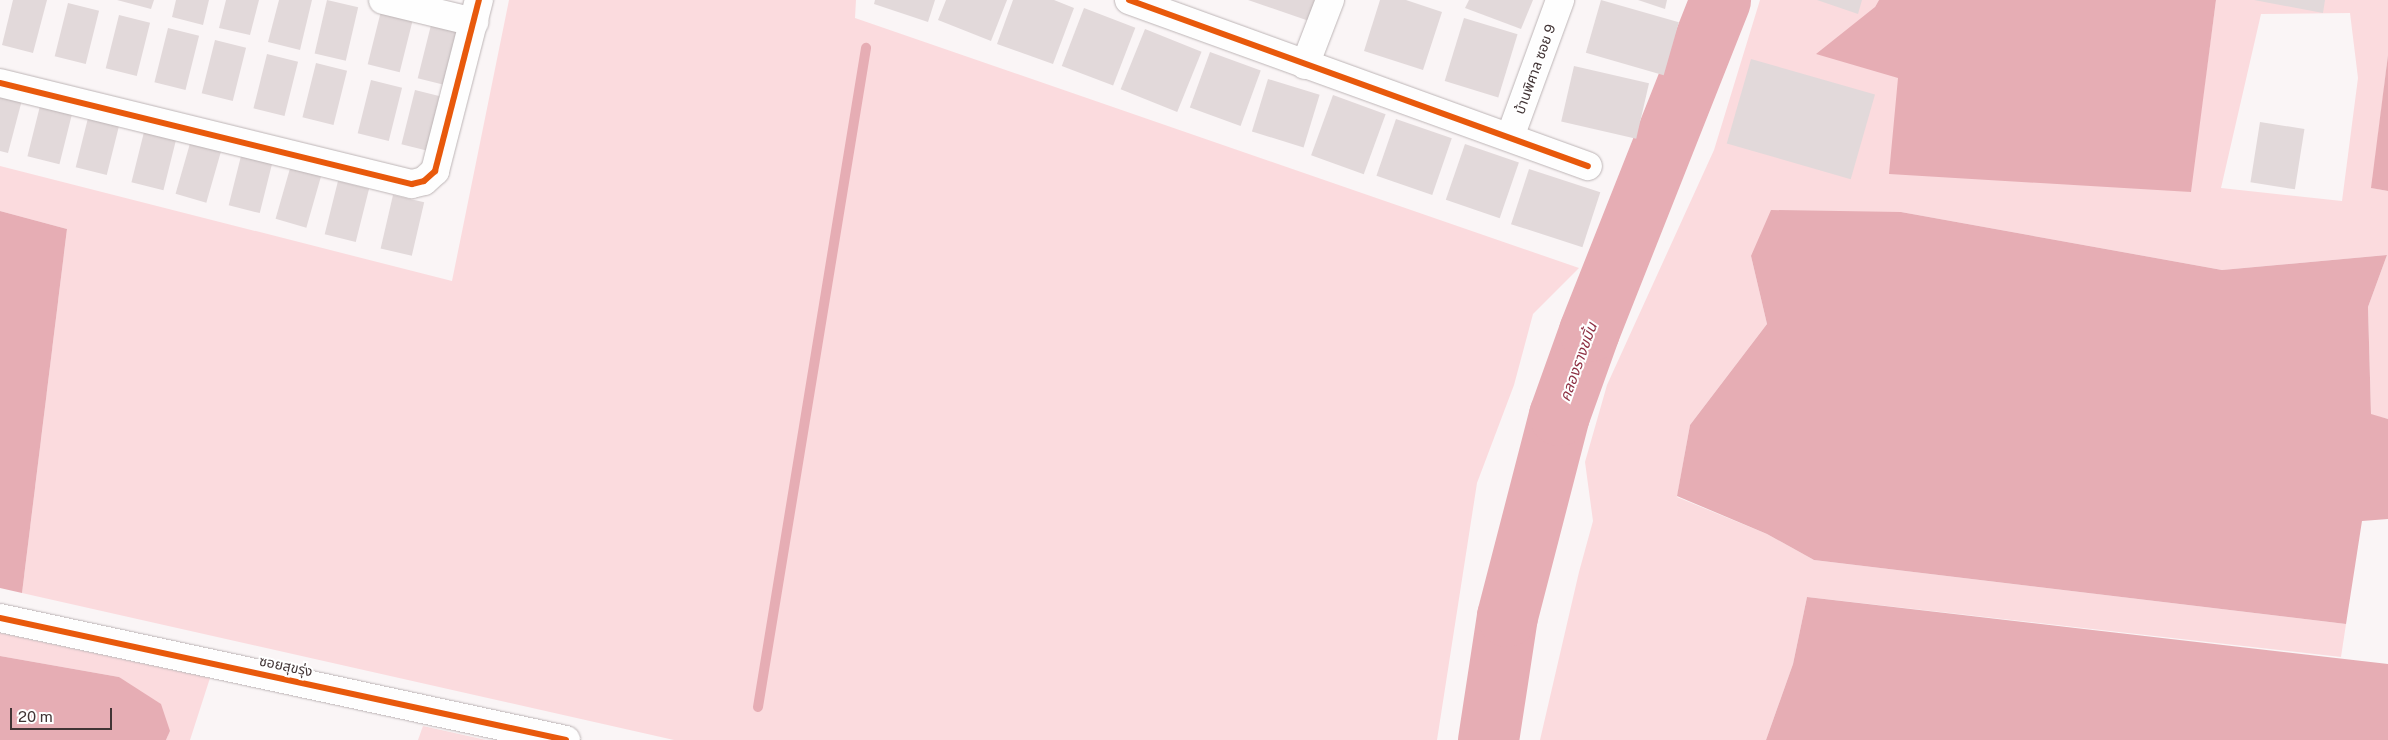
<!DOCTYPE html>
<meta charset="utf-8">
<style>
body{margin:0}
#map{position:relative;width:2388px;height:740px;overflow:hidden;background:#faf5f6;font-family:"Public Sans","Noto Sans Thai",sans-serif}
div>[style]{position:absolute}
.green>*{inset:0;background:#fbdbde}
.water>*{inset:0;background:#e6adb4}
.stream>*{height:10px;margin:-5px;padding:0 5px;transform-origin:5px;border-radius:5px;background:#e6adb4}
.river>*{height:61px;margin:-30.5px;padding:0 30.5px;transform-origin:30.5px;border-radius:30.5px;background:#e6adb4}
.building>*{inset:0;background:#e2d9da;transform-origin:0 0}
.roads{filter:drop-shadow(0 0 1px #bdb5b6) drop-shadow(0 0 1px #bdb5b6)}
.street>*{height:28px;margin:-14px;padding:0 14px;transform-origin:14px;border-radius:14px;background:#fefefe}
.cycleway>*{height:6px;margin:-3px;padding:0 3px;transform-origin:3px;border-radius:3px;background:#e8590c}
span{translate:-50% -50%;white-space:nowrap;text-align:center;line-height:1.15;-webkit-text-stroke:4px #fff;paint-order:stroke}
.street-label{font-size:14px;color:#413435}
.water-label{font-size:15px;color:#8e3043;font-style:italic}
.scale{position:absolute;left:10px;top:708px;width:102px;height:22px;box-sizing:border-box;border:2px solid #413435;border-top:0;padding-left:6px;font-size:15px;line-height:18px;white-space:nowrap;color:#413435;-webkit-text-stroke:4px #fff;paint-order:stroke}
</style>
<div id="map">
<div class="green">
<i style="clip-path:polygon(509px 0,856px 0,855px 18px,1579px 268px,1533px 314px,1514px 385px,1477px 483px,1437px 740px,674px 740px,22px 593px,67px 229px,0 211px,0 166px,452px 281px)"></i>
<i style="clip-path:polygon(evenodd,1760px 0,1879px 0,1875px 7px,1898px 78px,2190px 192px,2216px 0,2388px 0,2388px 55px,2372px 188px,2388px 191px,2388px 419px,2371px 415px,2368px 307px,2387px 255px,2222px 270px,1901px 212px,1751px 256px,1767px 324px,1690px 425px,1677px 497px,1767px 534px,1814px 560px,2346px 624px,2341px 657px,1807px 597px,1793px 664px,1766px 740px,1540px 740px,1579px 572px,1593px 521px,1585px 462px,1607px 385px,1714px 150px,1760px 0,2350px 13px,2358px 78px,2342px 201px,2221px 188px,2261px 14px,2350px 13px)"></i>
<i style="clip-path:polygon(0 633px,210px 678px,190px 740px,166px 740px,170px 731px,119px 677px,0 656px)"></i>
<i style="clip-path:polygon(423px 726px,486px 740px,418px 740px)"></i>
</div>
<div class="water">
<i style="clip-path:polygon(1879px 0,2216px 0,2191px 192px,1889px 174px,1898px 78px,1816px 54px,1875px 7px)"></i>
<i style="clip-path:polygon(2388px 55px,2388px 191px,2371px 188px)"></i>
<i style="clip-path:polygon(1771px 210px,1901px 212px,2222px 270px,2387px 255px,2368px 307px,2371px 414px,2388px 419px,2388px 519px,2362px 521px,2346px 624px,1814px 560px,1767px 534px,1677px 496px,1690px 425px,1767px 324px,1751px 256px)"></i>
<i style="clip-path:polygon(0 211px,67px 229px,22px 593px,0 588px)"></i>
<i style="clip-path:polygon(1807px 597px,2388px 664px,2388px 740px,1766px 740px,1793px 664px)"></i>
<i style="clip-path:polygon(0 656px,119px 677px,161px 704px,170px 731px,166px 740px,0 740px)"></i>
</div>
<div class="stream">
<i style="left:758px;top:707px;width:668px;rotate:-80.69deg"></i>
</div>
<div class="river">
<i style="left:1488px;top:740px;width:125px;rotate:-81.3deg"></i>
<i style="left:1507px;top:616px;width:208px;rotate:-75.5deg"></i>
<i style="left:1559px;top:415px;width:89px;rotate:-70.3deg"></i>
<i style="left:1589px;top:331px;width:356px;rotate:-68.4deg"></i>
</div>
<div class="building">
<i style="clip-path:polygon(13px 0,47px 0,33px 53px,2px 45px)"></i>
<i style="clip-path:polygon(117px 0,154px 0,151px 9px)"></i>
<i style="clip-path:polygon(176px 0,209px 0,203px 25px,172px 17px)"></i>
<i style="clip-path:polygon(226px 0,259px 0,250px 35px,219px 28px)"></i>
<i style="clip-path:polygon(279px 0,312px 0,300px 50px,268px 42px)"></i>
<i style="left:327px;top:0;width:32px;height:55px;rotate:13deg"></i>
<i style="clip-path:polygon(875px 0,935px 0,928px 22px,874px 4px)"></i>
<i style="clip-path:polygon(946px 0,1007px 0,991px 41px,938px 20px)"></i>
<i style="clip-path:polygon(1013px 0,1054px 0,1074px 8px,1053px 64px,997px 44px)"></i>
<i style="clip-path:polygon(1248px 0,1319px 0,1312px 22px)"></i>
<i style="clip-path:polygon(1380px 0,1406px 0,1442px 12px,1423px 70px,1364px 51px)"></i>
<i style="clip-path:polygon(1469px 0,1533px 0,1521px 29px,1465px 8px)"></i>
<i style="left:1601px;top:0;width:81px;height:55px;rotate:16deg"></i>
<i style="clip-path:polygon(1638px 0,1667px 0,1665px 9px)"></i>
<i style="clip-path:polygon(1817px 0,1862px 0,1858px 14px)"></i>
<i style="clip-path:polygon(2254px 0,2325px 0,2323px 13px)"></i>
<i style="left:68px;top:3px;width:32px;height:55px;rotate:14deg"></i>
<i style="left:1084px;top:8px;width:55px;height:62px;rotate:21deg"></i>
<i style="left:381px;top:11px;width:33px;height:55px;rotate:14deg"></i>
<i style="left:119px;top:15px;width:32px;height:55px;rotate:14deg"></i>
<i style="left:1464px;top:18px;width:56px;height:66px;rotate:17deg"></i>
<i style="left:431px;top:25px;width:32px;height:55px;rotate:14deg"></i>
<i style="left:168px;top:28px;width:32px;height:56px;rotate:14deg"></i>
<i style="left:1145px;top:29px;width:61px;height:65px;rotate:22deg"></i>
<i style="left:215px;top:40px;width:32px;height:55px;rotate:14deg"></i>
<i style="left:1210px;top:52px;width:54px;height:59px;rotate:20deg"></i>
<i style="left:267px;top:54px;width:32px;height:56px;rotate:14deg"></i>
<i style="left:1751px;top:59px;width:129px;height:88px;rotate:16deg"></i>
<i style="left:316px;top:63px;width:32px;height:56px;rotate:14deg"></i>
<i style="left:1574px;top:66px;width:77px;height:57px;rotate:13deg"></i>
<i style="left:1268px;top:79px;width:54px;height:55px;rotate:17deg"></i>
<i style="left:371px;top:80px;width:32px;height:55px;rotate:14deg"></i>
<i style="left:415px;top:90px;width:32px;height:56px;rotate:14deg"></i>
<i style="clip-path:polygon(0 94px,22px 100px,8px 153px,0 151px)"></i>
<i style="left:1333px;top:95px;width:56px;height:64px;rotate:20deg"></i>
<i style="left:41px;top:102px;width:33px;height:56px;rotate:14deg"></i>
<i style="left:89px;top:114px;width:32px;height:55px;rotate:14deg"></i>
<i style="left:1396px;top:119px;width:59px;height:60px;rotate:19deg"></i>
<i style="left:2260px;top:122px;width:45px;height:61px;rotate:9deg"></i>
<i style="left:145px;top:128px;width:33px;height:56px;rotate:14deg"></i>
<i style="left:191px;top:140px;width:32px;height:56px;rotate:16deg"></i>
<i style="left:1465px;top:144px;width:57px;height:59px;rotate:19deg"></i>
<i style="left:242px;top:152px;width:32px;height:55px;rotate:14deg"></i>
<i style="left:291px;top:165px;width:32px;height:56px;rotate:16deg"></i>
<i style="left:1529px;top:169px;width:75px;height:58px;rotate:18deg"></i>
<i style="left:338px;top:181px;width:32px;height:55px;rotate:14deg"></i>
<i style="left:393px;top:195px;width:32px;height:55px;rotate:13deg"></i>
</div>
<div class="roads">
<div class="street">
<i style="left:383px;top:0;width:94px;rotate:13.6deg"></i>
<i style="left:1129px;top:0;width:488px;rotate:19.9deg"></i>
<i style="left:1305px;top:65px;width:70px;rotate:-69deg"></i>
<i style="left:0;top:83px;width:424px;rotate:13.8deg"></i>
<i style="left:412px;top:184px;width:12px;rotate:-14deg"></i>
<i style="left:424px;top:181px;width:15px;rotate:-42deg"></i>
<i style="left:435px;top:171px;width:177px;rotate:-75.6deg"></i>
<i style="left:1510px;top:137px;width:146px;rotate:-69.9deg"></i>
<i style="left:0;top:618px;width:579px;rotate:12.16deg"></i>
</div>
</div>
<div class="cycleway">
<i style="left:1129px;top:0;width:488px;rotate:19.9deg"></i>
<i style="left:0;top:83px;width:424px;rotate:13.8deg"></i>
<i style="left:412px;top:184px;width:12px;rotate:-14deg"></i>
<i style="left:424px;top:181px;width:15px;rotate:-42deg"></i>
<i style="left:435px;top:171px;width:177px;rotate:-75.6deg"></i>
<i style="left:0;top:618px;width:579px;rotate:12.16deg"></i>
</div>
<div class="street-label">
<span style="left:1535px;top:69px;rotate:-70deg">บ้านพิศาล ซอย 9</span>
<span style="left:286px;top:666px;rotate:12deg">ซอยสุขรุ่ง</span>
</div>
<div class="water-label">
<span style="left:1578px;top:362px;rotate:-70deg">คลองรางขมิ้น</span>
</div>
<div class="scale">20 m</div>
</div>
